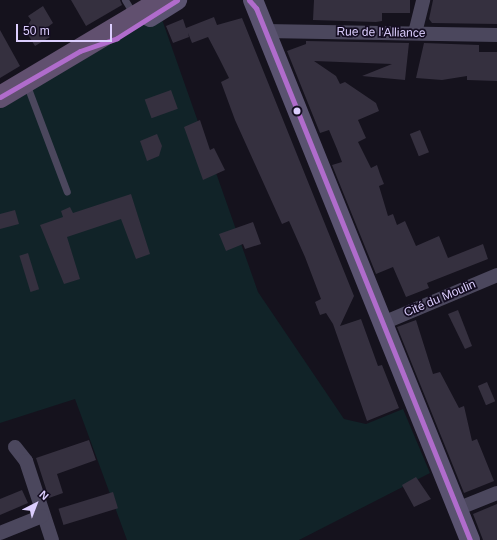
<!DOCTYPE html>
<meta charset="utf-8">
<style>
body{margin:0}
#map{position:relative;width:497px;height:540px;overflow:hidden;background:#15121d;font-family:Arial,sans-serif}
div>[style]{position:absolute}
.green>*{inset:0;background:#112328}
.building>*{inset:0;background:#35303f;transform-origin:0 0}
.lane>*{height:7px;margin:-3.5px;padding:0 3.5px;transform-origin:3.5px;border-radius:3.5px;background:#4b475d}
.street>*{height:14px;margin:-7px;padding:0 7px;transform-origin:7px;border-radius:7px;background:#4b475d}
.secondary>*{height:20px;margin:-10px;padding:0 10px;transform-origin:10px;border-radius:10px;background:#5a5370}
.primary>*{height:22px;margin:-11px;padding:0 11px;transform-origin:11px;border-radius:11px;background:#61506f}
.bus-1>*{height:5px;margin:-2.5px;padding:0 2.5px;transform-origin:2.5px;border-radius:2.5px;background:#b06ccc}
.dots>*{width:11px;height:11px;translate:-50% -50%;box-sizing:border-box;border:2px solid #140d21;border-radius:50%}
span{translate:-50% -50%;white-space:nowrap;text-align:center;line-height:1.15;-webkit-text-stroke:3.5px #140d21;paint-order:stroke}
.street-label{font-size:12px;color:#dccefe}
.north{position:absolute;left:16px;top:484px;width:40px;height:40px;-webkit-text-stroke:3px #140d21;paint-order:stroke;rotate:42deg;font-size:11px;font-weight:700;line-height:16px;text-align:center;color:#dccefe}
.north::after{content:'';display:block;margin:auto;width:14px;height:18px;background:#dccefe;clip-path:polygon(50% 0,100% 100%,50% 72%,0 100%)}
.scale{position:absolute;left:16px;top:24px;width:96px;height:18px;box-sizing:border-box;border:2px solid #dccefe;border-top:0;padding-left:5px;font-size:12px;line-height:14px;white-space:nowrap;color:#dccefe;-webkit-text-stroke:3px #140d21;paint-order:stroke}
</style>
<div id="map">
<div class="green">
<i style="clip-path:polygon(159px 11px,258px 292px,344px 419px,366px 424px,403px 409px,430px 473px,299px 540px,127px 540px,75px 399px,0 423px,0 97px)"></i>
</div>
<div class="building">
<i style="clip-path:polygon(71px 0,120px 0,122px 5px,86px 26px)"></i>
<i style="clip-path:polygon(314px 0,410px 0,410px 13px,382px 13px,382px 21px,376px 22px,313px 20px)"></i>
<i style="clip-path:polygon(433px 0,497px 0,497px 24px,432px 23px,429px 19px)"></i>
<i style="clip-path:polygon(43px 6px,53px 23px,45px 29px,50px 37px,35px 46px,25px 30px,31px 20px,28px 16px)"></i>
<i style="clip-path:polygon(214px 17px,217px 25px,242px 18px,354px 296px,340px 326px,361px 319px,378px 366px,382px 365px,399px 408px,367px 421px,333px 324px,326px 313px,320px 315px,315px 302px,321px 299px,305px 257px,289px 221px,282px 224px,235px 120px,221px 82px,229px 78px,219px 58px,208px 37px,192px 43px,188px 33px,189px 37px,173px 43px,166px 26px,183px 19px,186px 28px)"></i>
<i style="clip-path:polygon(0 30px,20px 66px,0 78px)"></i>
<i style="clip-path:polygon(306px 41px,409px 43px,405px 80px,362px 76px,392px 64px,314px 61px,336px 76px,340px 84px,345px 82px,376px 103px,379px 111px,358px 120px,366px 138px,358px 142px,371px 168px,377px 165px,380px 174px,384px 184px,379px 186px,388px 216px,393px 214px,397px 225px,405px 221px,416px 246px,439px 236px,448px 258px,483px 244px,488px 259px,427px 283px,429px 288px,406px 297px,393px 267px,376px 274px,332px 165px,342px 162px,337px 149px,329px 130px,320px 133px,287px 51px,306px 44px)"></i>
<i style="clip-path:polygon(424px 43px,479px 45px,479px 52px,497px 52px,497px 81px,467px 80px,467px 76px,442px 80px,416px 78px)"></i>
<i style="left:171px;top:90px;width:20px;height:28px;rotate:70deg"></i>
<i style="clip-path:polygon(200px 120px,210px 150px,214px 148px,225px 170px,203px 180px,184px 127px)"></i>
<i style="left:420px;top:130px;width:24px;height:11px;rotate:68deg"></i>
<i style="clip-path:polygon(157px 134px,162px 146px,159px 156px,147px 161px,140px 141px)"></i>
<i style="clip-path:polygon(131px 194px,150px 254px,136px 259px,121px 219px,67px 237px,80px 279px,64px 284px,40px 225px,63px 217px,61px 211px,70px 207px,73px 213px)"></i>
<i style="clip-path:polygon(15px 210px,19px 224px,0 229px,0 214px)"></i>
<i style="clip-path:polygon(253px 222px,261px 244px,245px 249px,243px 244px,226px 251px,219px 234px)"></i>
<i style="left:28px;top:253px;width:38px;height:9px;rotate:73deg"></i>
<i style="clip-path:polygon(458px 310px,472px 346px,465px 349px,448px 314px)"></i>
<i style="clip-path:polygon(416px 320px,433px 374px,440px 372px,459px 408px,464px 406px,472px 441px,477px 439px,494px 481px,464px 493px,397px 327px)"></i>
<i style="left:487px;top:382px;width:21px;height:10px;rotate:67deg"></i>
<i style="clip-path:polygon(89px 440px,96px 460px,57px 474px,63px 493px,49px 498px,36px 458px)"></i>
<i style="clip-path:polygon(416px 477px,431px 499px,414px 507px,402px 485px)"></i>
<i style="clip-path:polygon(22px 490px,28px 503px,0 515px,0 499px)"></i>
<i style="left:113px;top:492px;width:17px;height:57px;rotate:73deg"></i>
<i style="clip-path:polygon(497px 504px,497px 540px,483px 540px,473px 514px)"></i>
</div>
<div class="lane">
<i style="left:125px;top:0;width:17px;rotate:59deg"></i>
<i style="left:26px;top:83px;width:116px;rotate:69.4deg"></i>
</div>
<div class="street">
<i style="left:265px;top:31px;width:232px;rotate:1deg"></i>
<i style="left:415px;top:33px;width:34px;rotate:-76deg"></i>
<i style="left:383px;top:323px;width:124px;rotate:-22.8deg"></i>
<i style="left:15px;top:447px;width:18px;rotate:52deg"></i>
<i style="left:26px;top:461px;width:83px;rotate:71.8deg"></i>
<i style="left:457px;top:509px;width:43px;rotate:-21.8deg"></i>
<i style="left:0;top:533px;width:45px;rotate:-22deg"></i>
</div>
<div class="secondary">
<i style="left:253px;top:0;width:582px;rotate:68.11deg"></i>
<i style="left:150px;top:17px;width:32px;rotate:-32deg"></i>
</div>
<div class="primary">
<i style="left:0;top:97px;width:190px;rotate:-30.8deg"></i>
</div>
<div class="bus-1">
<i style="left:249px;top:0;width:11px;rotate:49deg"></i>
<i style="left:256px;top:8px;width:573px;rotate:68.09deg"></i>
<i style="left:0;top:97px;width:92px;rotate:-29.9deg"></i>
<i style="left:80px;top:51px;width:39px;rotate:-19deg"></i>
<i style="left:117px;top:38px;width:71px;rotate:-32.3deg"></i>
</div>
<div class="dots">
<i style="left:297px;top:111px;background:#dccefe"></i>
</div>
<div class="street-label">
<span style="left:381px;top:33px;rotate:1deg">Rue de l'Alliance</span>
<span style="left:440px;top:299px;rotate:-23deg">Cité du Moulin</span>
</div>
<div class="north">N</div>
<div class="scale">50 m</div>
</div>
